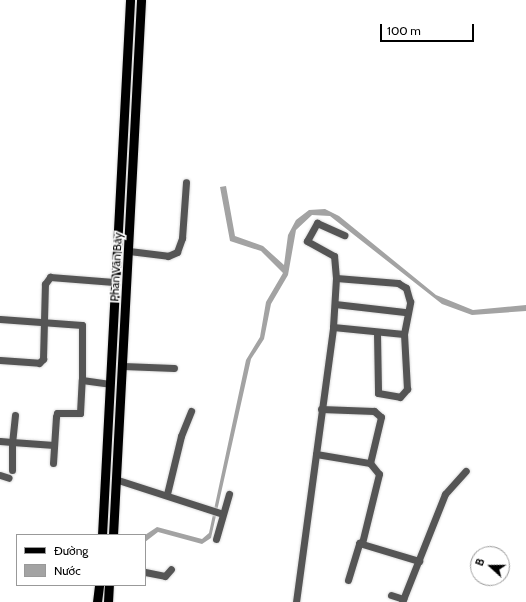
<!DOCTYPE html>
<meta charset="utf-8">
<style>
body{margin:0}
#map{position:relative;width:526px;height:602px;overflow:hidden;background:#fff;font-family:Cabin,sans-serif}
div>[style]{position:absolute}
.water>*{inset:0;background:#a3a3a3}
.roads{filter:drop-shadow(0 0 1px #dbdbdb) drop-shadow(0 0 1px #dbdbdb)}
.minor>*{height:7px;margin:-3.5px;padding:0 3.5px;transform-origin:3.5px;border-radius:3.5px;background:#555}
.major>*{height:9px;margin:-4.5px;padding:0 4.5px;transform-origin:4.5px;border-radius:4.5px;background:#000}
span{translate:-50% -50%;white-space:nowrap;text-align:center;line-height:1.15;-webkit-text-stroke:3.5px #fff;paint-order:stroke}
.street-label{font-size:12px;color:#000}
.legend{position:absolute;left:16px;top:534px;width:130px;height:52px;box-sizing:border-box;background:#fff;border:1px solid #999;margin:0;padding:5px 7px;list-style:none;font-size:12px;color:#000}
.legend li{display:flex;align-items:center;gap:8px;height:20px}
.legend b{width:20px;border:1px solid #999}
.north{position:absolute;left:470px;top:546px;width:40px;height:40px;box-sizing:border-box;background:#fff;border:1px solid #999;border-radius:50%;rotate:291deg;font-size:11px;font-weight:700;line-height:16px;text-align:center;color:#000}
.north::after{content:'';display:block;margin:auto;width:14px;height:18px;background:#000;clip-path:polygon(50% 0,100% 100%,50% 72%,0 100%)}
.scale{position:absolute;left:380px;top:24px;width:94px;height:18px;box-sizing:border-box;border:2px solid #000;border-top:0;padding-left:5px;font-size:12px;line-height:14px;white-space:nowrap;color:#000;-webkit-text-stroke:3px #fff;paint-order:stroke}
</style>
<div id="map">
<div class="water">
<i style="clip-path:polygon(226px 186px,235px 236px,263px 246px,284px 265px,288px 235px,296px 220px,309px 210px,325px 209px,339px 216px,436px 295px,473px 310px,526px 305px,526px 311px,472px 315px,442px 304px,330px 216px,312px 215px,296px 230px,288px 275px,271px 304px,264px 339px,251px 359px,211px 538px,202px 544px,158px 532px,145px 542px,145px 535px,157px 527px,202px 539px,209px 533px,246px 360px,260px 337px,266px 302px,283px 273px,261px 251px,230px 241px,220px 187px)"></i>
</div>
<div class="roads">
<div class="minor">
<i style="left:129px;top:251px;width:39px;rotate:7deg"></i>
<i style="left:168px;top:256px;width:10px;rotate:-24deg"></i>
<i style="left:177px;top:252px;width:15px;rotate:-70deg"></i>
<i style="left:182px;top:238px;width:56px;rotate:-85.9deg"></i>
<i style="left:335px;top:304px;width:70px;rotate:6.5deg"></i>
<i style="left:0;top:319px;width:82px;rotate:4.2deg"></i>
<i style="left:82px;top:325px;width:55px;rotate:90deg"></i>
<i style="left:82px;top:380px;width:28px;rotate:8deg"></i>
<i style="left:333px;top:327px;width:71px;rotate:5.6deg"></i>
<i style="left:404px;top:334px;width:33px;rotate:-79deg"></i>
<i style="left:410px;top:302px;width:15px;rotate:-106deg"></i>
<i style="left:406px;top:288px;width:9px;rotate:-148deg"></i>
<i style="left:398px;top:283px;width:62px;rotate:-175.4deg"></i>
<i style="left:377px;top:333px;width:60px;rotate:89deg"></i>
<i style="left:378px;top:393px;width:22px;rotate:10deg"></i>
<i style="left:400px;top:397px;width:11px;rotate:-49deg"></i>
<i style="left:407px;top:389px;width:55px;rotate:-93.1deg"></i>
<i style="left:0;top:360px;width:39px;rotate:4deg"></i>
<i style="left:39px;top:363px;width:6px;rotate:-45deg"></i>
<i style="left:43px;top:359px;width:75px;rotate:-88.5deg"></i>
<i style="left:45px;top:284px;width:9px;rotate:-54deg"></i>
<i style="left:50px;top:277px;width:64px;rotate:4.5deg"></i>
<i style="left:123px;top:366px;width:51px;rotate:2.2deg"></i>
<i style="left:321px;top:409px;width:53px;rotate:2.2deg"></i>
<i style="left:374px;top:411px;width:9px;rotate:41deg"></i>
<i style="left:381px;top:417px;width:47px;rotate:103.4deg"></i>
<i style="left:370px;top:463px;width:14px;rotate:51deg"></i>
<i style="left:379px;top:474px;width:71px;rotate:103.8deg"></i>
<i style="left:15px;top:415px;width:27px;rotate:96deg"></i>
<i style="left:12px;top:442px;width:42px;rotate:4.1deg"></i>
<i style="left:0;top:441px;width:12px;rotate:5deg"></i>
<i style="left:12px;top:442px;width:28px;rotate:90deg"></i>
<i style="left:316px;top:454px;width:55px;rotate:9.5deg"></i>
<i style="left:53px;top:463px;width:46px;rotate:-86.3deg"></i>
<i style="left:56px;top:417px;width:4px;rotate:-76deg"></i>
<i style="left:57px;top:413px;width:23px"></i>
<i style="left:80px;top:413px;width:33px;rotate:-87deg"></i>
<i style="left:0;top:475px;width:9px;rotate:18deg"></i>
<i style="left:118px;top:480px;width:110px;rotate:17.9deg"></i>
<i style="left:167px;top:494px;width:60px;rotate:-76.4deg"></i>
<i style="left:181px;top:436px;width:27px;rotate:-68deg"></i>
<i style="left:216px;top:539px;width:47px;rotate:-73.9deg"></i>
<i style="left:145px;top:572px;width:20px;rotate:11deg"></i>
<i style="left:165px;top:576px;width:9px;rotate:-49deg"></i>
<i style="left:348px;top:580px;width:39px;rotate:-73deg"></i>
<i style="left:359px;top:543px;width:63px;rotate:16.7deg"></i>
<i style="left:391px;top:595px;width:13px;rotate:18deg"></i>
<i style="left:296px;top:602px;width:277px;rotate:-82.3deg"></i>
<i style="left:333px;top:327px;width:49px;rotate:-86.5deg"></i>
<i style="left:336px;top:278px;width:22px;rotate:-95deg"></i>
<i style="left:334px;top:256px;width:31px;rotate:-151deg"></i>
<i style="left:307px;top:241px;width:21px;rotate:-61deg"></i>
<i style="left:317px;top:223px;width:30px;rotate:24deg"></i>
<i style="left:402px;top:602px;width:116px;rotate:-68.3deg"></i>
<i style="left:445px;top:494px;width:31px;rotate:-48deg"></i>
</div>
<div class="major">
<i style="left:102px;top:535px;width:536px;rotate:-87deg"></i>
<i style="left:113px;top:535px;width:536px;rotate:-87deg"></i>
<i style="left:97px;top:602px;width:17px;rotate:-83deg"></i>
<i style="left:108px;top:602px;width:17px;rotate:-87deg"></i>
</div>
</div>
<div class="street-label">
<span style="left:116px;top:267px;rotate:-87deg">Phan Văn Bảy</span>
</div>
<ul class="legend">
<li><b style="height:5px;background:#000"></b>Đường</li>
<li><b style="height:11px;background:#a3a3a3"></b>Nước</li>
</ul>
<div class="north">B</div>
<div class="scale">100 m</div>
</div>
